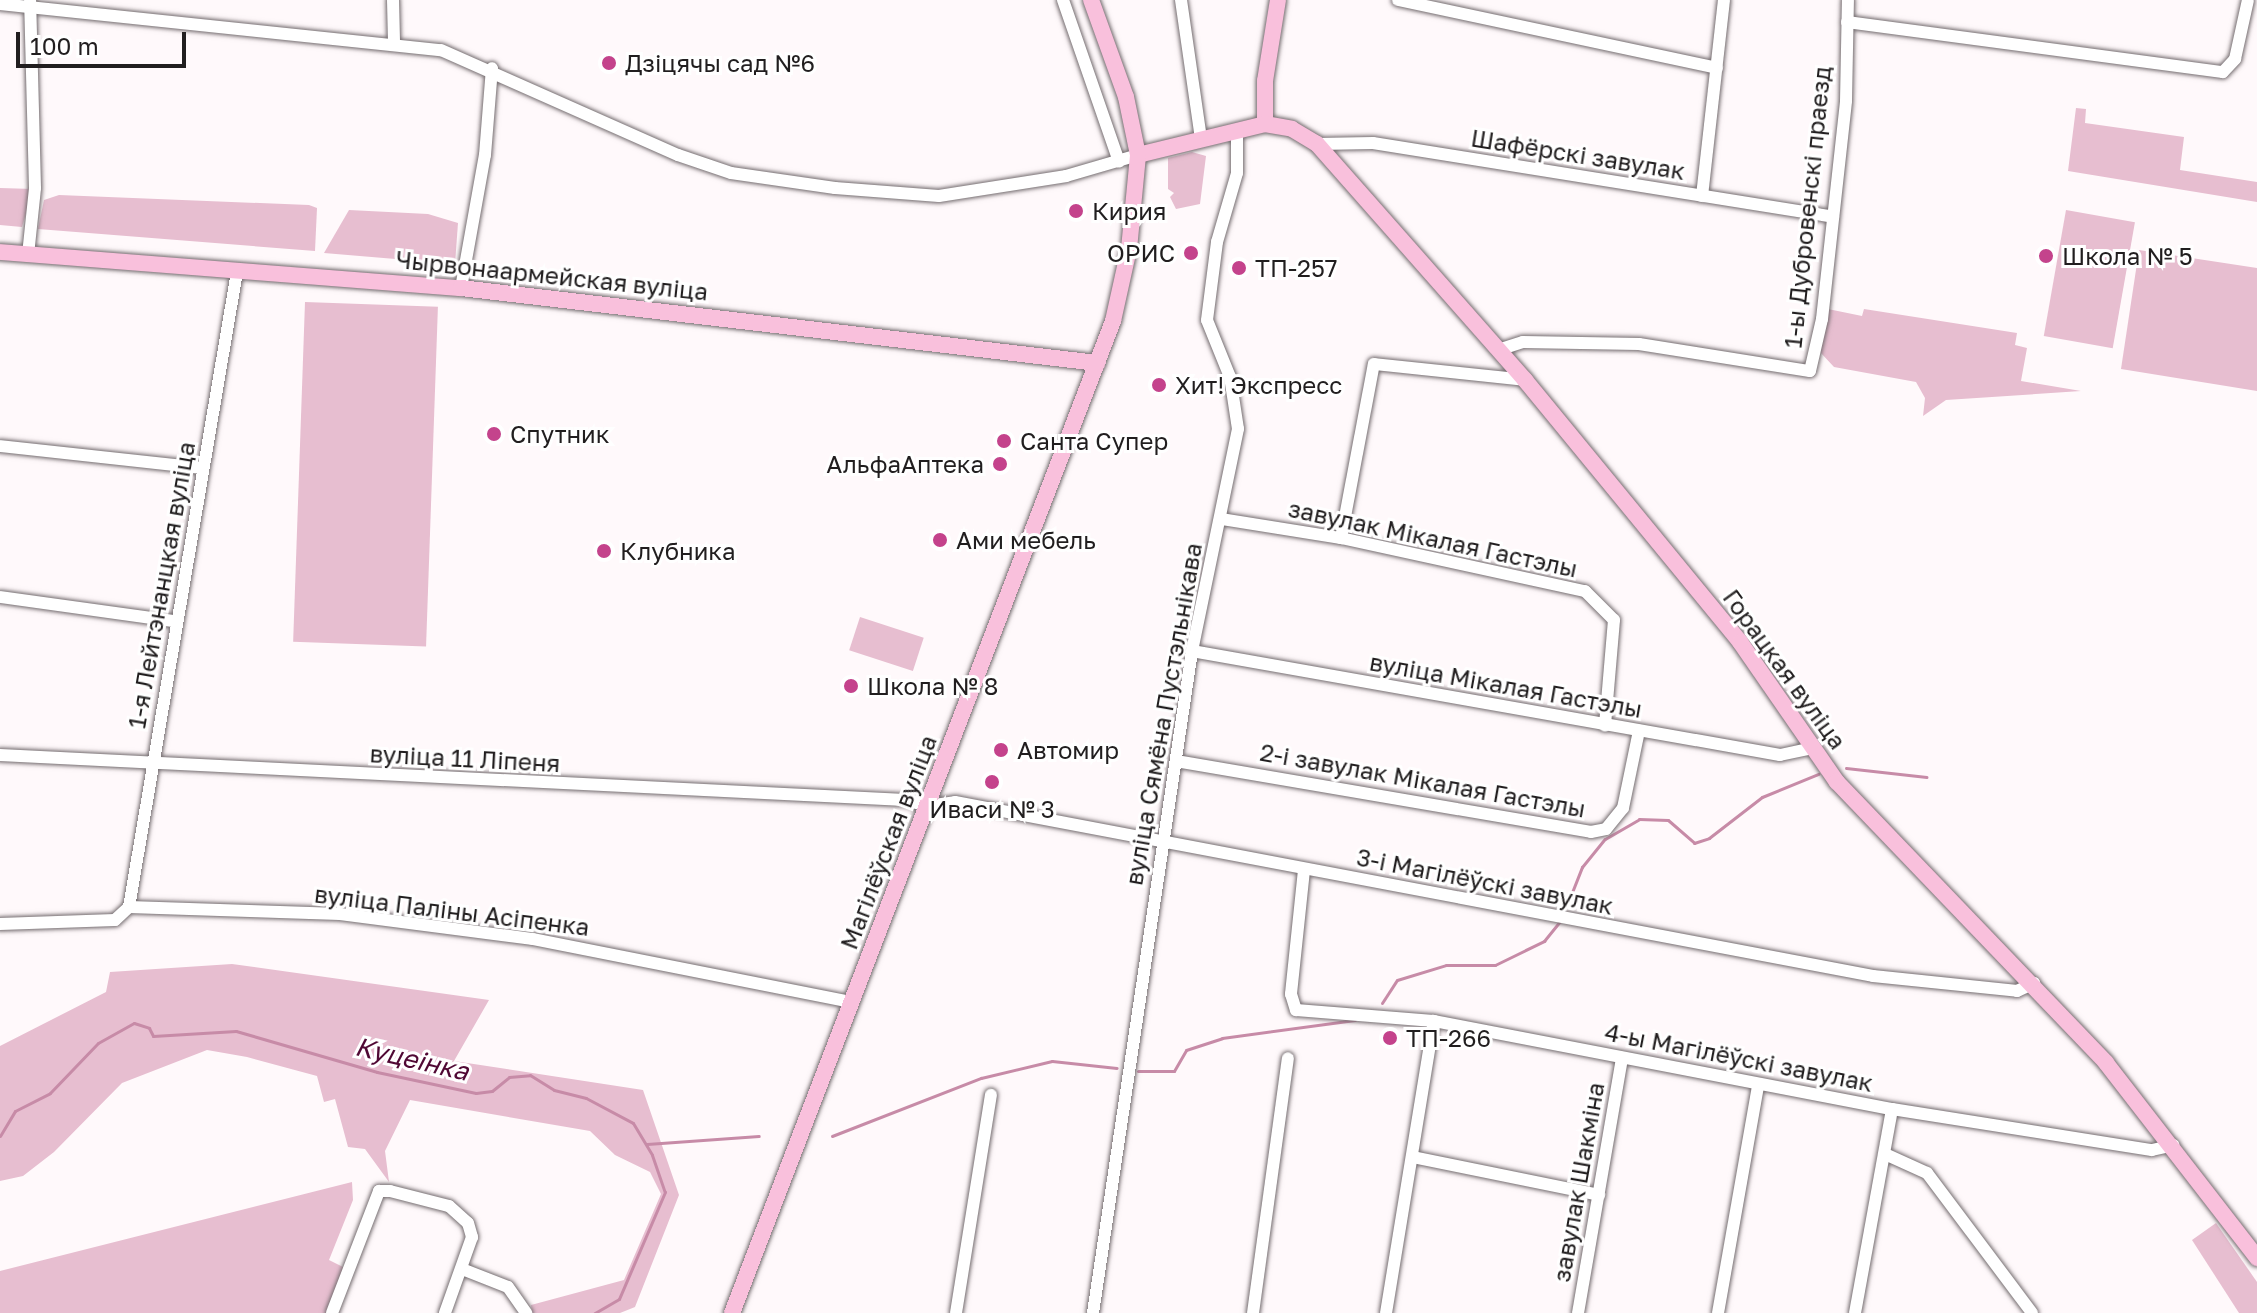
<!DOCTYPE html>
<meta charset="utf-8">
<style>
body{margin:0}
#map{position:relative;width:2257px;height:1313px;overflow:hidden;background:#fff9fb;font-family:"Golos Text",sans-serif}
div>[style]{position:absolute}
.green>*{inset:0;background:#e7bed0;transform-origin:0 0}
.stream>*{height:3px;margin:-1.5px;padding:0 1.5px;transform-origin:1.5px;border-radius:1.5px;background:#c78ba7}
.roads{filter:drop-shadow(0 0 2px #756d70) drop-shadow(0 0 2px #756d70)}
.minor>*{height:12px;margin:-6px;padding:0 6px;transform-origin:6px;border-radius:6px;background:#fff}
.major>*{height:16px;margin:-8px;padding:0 8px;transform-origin:8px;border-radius:8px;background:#f9c0dc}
.dots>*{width:22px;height:22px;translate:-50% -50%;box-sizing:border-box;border:4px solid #fff;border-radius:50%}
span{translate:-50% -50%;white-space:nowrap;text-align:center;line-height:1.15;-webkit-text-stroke:6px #fff;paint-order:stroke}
.poi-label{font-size:24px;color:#211e1f}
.left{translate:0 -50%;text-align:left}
.right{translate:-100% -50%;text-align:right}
.street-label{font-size:24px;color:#211e1f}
.water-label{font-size:26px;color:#500834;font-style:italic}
.scale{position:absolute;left:16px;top:32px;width:170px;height:36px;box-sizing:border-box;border:4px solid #211e1f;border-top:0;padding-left:10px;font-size:24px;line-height:28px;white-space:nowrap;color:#211e1f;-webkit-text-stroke:6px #fff;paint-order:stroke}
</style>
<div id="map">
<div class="green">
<i style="clip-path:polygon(2076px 108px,2086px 109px,2085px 123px,2184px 137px,2180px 170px,2257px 182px,2257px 202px,2068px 171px)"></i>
<i style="clip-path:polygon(1192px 152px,1206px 156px,1200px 204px,1176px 209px,1170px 197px,1174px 193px,1168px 189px,1168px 158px)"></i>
<i style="clip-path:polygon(0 188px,33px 189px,22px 227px,0 225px)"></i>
<i style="clip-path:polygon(59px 195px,309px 205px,317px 208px,315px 251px,38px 229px,44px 200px)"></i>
<i style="clip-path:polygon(349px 210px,428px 214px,458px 223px,455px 264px,324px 253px)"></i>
<i style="left:2066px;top:210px;width:70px;height:128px;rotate:10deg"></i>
<i style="clip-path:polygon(2139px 250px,2257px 268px,2257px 391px,2121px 369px)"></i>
<i style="left:305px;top:302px;width:133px;height:340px;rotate:2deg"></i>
<i style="clip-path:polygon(1828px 309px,1862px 316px,1864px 309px,2017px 333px,2015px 345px,2027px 348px,2021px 381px,2081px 391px,1946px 400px,1923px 416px,1925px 398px,1916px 382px,1834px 367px,1820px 352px)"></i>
<i style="left:860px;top:617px;width:67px;height:35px;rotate:18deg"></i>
<i style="clip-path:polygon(232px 964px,489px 1000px,454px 1061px,643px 1090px,679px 1195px,635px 1307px,620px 1313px,532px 1313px,531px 1305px,624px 1280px,661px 1194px,650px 1172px,615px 1155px,590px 1131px,410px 1100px,385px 1151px,389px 1182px,365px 1149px,348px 1147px,335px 1099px,324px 1102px,317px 1076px,247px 1057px,207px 1050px,122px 1083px,54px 1152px,23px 1176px,0 1181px,0 1046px,106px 992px,110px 972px)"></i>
<i style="clip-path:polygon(352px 1182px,353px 1200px,329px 1260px,345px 1268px,327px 1313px,0 1313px,0 1271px)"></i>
<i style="clip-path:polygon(2216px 1223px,2257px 1282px,2257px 1313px,2239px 1313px,2192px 1240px)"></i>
</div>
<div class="stream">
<i style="left:1846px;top:768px;width:81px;rotate:6.4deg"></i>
<i style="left:1567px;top:905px;width:41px;rotate:-68.5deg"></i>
<i style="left:1582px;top:867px;width:36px;rotate:-51deg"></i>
<i style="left:1605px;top:839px;width:39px;rotate:-30deg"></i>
<i style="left:1639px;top:819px;width:29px;rotate:2deg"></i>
<i style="left:1668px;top:820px;width:35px;rotate:41deg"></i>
<i style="left:1694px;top:843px;width:16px;rotate:-18deg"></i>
<i style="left:1709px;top:838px;width:67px;rotate:-37.7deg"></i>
<i style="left:1762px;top:797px;width:61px;rotate:-22.3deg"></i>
<i style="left:1382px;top:1003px;width:27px;rotate:-57deg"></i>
<i style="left:1397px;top:980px;width:51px;rotate:-17deg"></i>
<i style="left:1446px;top:965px;width:49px"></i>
<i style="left:1495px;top:965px;width:55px;rotate:-26.1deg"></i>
<i style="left:1544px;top:941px;width:26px;rotate:-51deg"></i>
<i style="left:1138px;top:1071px;width:36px"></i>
<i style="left:1174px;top:1071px;width:24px;rotate:-60deg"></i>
<i style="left:1186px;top:1050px;width:38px;rotate:-18deg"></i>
<i style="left:1222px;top:1038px;width:134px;rotate:-7.7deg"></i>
<i style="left:0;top:1136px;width:29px;rotate:-59deg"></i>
<i style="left:15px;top:1111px;width:39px;rotate:-27deg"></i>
<i style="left:50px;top:1093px;width:69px;rotate:-46.2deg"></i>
<i style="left:98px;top:1043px;width:41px;rotate:-29.1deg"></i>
<i style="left:134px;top:1023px;width:16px;rotate:18deg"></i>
<i style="left:149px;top:1028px;width:9px;rotate:63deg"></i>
<i style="left:153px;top:1036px;width:83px;rotate:-3.4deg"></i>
<i style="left:236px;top:1031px;width:147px;rotate:16.2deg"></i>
<i style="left:377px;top:1072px;width:101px;rotate:12deg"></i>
<i style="left:476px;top:1093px;width:16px;rotate:-7deg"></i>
<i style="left:492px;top:1091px;width:22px;rotate:-39deg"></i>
<i style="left:509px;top:1077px;width:21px;rotate:-5deg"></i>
<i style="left:530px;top:1075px;width:28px;rotate:32deg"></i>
<i style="left:554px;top:1090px;width:33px;rotate:14deg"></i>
<i style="left:586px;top:1098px;width:53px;rotate:28deg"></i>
<i style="left:633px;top:1123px;width:37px;rotate:59deg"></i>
<i style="left:652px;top:1155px;width:39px;rotate:71deg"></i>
<i style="left:665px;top:1192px;width:116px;rotate:113.3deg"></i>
<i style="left:619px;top:1299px;width:28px;rotate:150deg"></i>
<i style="left:832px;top:1136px;width:160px;rotate:-21.3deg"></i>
<i style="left:981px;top:1078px;width:73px;rotate:-13.5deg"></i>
<i style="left:1052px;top:1061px;width:65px;rotate:6.1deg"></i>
<i style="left:647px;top:1144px;width:112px;rotate:-4.1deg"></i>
</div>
<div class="roads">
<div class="minor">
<i style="left:393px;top:0;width:42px;rotate:88.6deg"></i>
<i style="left:1063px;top:0;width:171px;rotate:70.9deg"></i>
<i style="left:1181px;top:0;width:140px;rotate:81.8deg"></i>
<i style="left:1398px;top:0;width:326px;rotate:12deg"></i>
<i style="left:0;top:4px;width:443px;rotate:6deg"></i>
<i style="left:441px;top:50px;width:259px;rotate:23.9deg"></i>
<i style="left:678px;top:155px;width:56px;rotate:18.8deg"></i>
<i style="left:731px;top:173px;width:105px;rotate:8.2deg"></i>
<i style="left:835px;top:188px;width:104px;rotate:4.4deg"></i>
<i style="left:939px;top:196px;width:129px;rotate:-8.9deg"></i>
<i style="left:1066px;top:176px;width:75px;rotate:-16.3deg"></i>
<i style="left:1847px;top:22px;width:379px;rotate:7.6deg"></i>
<i style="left:2223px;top:72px;width:18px;rotate:-47deg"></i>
<i style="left:2235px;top:59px;width:60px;rotate:-77.6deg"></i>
<i style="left:1317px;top:144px;width:56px;rotate:-1deg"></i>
<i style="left:1373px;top:143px;width:466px;rotate:9.1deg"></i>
<i style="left:1702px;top:196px;width:197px;rotate:-83.6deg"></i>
<i style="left:28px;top:255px;width:67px;rotate:-84deg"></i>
<i style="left:35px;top:188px;width:188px;rotate:-91.5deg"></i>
<i style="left:461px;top:288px;width:135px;rotate:-79.8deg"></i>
<i style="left:485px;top:155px;width:87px;rotate:-85.4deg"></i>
<i style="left:1498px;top:350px;width:26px;rotate:-18deg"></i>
<i style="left:1523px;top:342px;width:116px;rotate:1deg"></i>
<i style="left:1639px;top:344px;width:173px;rotate:9deg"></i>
<i style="left:1810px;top:371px;width:53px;rotate:-77deg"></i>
<i style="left:1822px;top:319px;width:219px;rotate:-83.7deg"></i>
<i style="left:1846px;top:101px;width:101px;rotate:-88.9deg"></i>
<i style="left:0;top:446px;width:204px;rotate:6.2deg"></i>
<i style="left:1222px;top:519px;width:121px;rotate:9.1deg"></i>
<i style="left:1341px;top:538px;width:250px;rotate:12.3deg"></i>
<i style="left:1585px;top:591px;width:41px;rotate:45deg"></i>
<i style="left:1614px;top:620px;width:106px;rotate:94.9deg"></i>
<i style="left:1341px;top:538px;width:177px;rotate:-79.3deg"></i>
<i style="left:1374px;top:364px;width:152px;rotate:6deg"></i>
<i style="left:0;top:597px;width:176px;rotate:7.9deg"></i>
<i style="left:1192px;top:651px;width:597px;rotate:10.03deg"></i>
<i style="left:1780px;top:755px;width:33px;rotate:-12deg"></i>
<i style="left:0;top:755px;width:906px;rotate:2.85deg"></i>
<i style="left:905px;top:800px;width:23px;rotate:15deg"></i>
<i style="left:927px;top:806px;width:28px;rotate:-8deg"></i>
<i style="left:955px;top:802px;width:934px;rotate:10.73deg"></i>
<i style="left:1873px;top:976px;width:145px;rotate:5.9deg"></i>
<i style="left:2017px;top:991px;width:19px;rotate:-25deg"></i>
<i style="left:1176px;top:761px;width:421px;rotate:9.7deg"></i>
<i style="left:1591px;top:832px;width:15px;rotate:-11deg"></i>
<i style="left:1606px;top:829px;width:27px;rotate:-51deg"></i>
<i style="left:1623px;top:808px;width:79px;rotate:-78.3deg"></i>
<i style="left:1304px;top:870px;width:125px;rotate:96deg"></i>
<i style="left:1291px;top:994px;width:17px;rotate:73deg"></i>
<i style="left:1296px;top:1010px;width:138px;rotate:4.6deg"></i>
<i style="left:1434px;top:1021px;width:466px;rotate:10.9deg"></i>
<i style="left:1892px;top:1109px;width:263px;rotate:9deg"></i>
<i style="left:2152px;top:1150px;width:22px;rotate:-13deg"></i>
<i style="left:129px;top:907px;width:644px;rotate:-80.35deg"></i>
<i style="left:0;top:924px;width:115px;rotate:-2deg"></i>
<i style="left:115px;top:920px;width:19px;rotate:-43deg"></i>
<i style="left:129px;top:907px;width:211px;rotate:1.9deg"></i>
<i style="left:340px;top:914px;width:195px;rotate:7.4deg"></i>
<i style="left:533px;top:939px;width:324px;rotate:11.2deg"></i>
<i style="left:1885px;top:1154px;width:46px;rotate:24.3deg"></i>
<i style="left:1927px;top:1173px;width:175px;rotate:53.1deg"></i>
<i style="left:1413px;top:1157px;width:190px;rotate:11.5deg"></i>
<i style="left:462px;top:1269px;width:49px;rotate:21.4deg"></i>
<i style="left:508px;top:1287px;width:32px;rotate:55deg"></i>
<i style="left:332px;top:1313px;width:131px;rotate:-68.9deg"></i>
<i style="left:379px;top:1191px;width:11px"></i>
<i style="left:390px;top:1191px;width:61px;rotate:14.3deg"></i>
<i style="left:449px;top:1206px;width:25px;rotate:42deg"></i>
<i style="left:468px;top:1223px;width:15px;rotate:74deg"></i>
<i style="left:472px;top:1237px;width:81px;rotate:109.6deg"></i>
<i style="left:956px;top:1313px;width:221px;rotate:-80.9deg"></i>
<i style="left:1093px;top:1313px;width:669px;rotate:-81.49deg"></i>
<i style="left:1192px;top:651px;width:227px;rotate:-78.3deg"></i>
<i style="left:1238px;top:429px;width:53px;rotate:-98.7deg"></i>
<i style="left:1230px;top:377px;width:61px;rotate:-112deg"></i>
<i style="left:1207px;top:320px;width:79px;rotate:-82.7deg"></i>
<i style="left:1217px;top:242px;width:72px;rotate:-73.8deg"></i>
<i style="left:1237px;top:173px;width:43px;rotate:-90deg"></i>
<i style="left:1253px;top:1313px;width:257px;rotate:-82.2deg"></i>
<i style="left:1386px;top:1313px;width:296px;rotate:-80.7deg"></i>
<i style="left:1578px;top:1313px;width:259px;rotate:-80.2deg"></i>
<i style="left:1718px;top:1313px;width:231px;rotate:-80deg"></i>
<i style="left:1855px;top:1313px;width:207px;rotate:-79.7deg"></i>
</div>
<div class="major">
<i style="left:1265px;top:124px;width:43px;rotate:-90deg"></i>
<i style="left:1265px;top:81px;width:82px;rotate:-80.9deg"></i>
<i style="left:1138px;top:155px;width:131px;rotate:-13.7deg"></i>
<i style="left:1265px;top:124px;width:27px;rotate:10deg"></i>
<i style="left:1292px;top:129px;width:29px;rotate:31deg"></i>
<i style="left:1317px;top:144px;width:315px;rotate:48.6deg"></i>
<i style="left:1525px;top:380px;width:339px;rotate:50.6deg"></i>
<i style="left:1740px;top:642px;width:170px;rotate:55.3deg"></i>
<i style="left:1837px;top:782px;width:389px;rotate:46.2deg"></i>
<i style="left:2106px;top:1063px;width:247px;rotate:52.2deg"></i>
<i style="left:0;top:252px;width:462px;rotate:4.5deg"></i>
<i style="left:461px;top:288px;width:641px;rotate:6.72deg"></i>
<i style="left:732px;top:1313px;width:1063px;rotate:-68.99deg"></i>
<i style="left:1113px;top:321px;width:74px;rotate:-77.5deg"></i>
<i style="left:1129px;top:249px;width:94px;rotate:-84.5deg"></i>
<i style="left:1138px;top:155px;width:59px;rotate:-101.7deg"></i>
<i style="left:1126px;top:97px;width:103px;rotate:-109.8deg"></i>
</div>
</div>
<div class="dots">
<i style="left:609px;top:63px;background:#c4438c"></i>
<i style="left:1076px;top:211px;background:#c4438c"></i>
<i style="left:1191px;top:253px;background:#c4438c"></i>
<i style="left:2046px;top:256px;background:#c4438c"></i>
<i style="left:1239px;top:268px;background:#c4438c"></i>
<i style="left:1159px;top:385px;background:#c4438c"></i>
<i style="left:494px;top:434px;background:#c4438c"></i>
<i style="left:1004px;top:441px;background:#c4438c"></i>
<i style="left:1000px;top:464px;background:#c4438c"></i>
<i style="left:940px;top:540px;background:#c4438c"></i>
<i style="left:604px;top:551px;background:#c4438c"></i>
<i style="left:851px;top:686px;background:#c4438c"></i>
<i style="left:1001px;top:750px;background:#c4438c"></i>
<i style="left:992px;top:782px;background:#c4438c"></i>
<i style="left:1390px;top:1038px;background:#c4438c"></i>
</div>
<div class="poi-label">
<span class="left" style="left:625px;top:63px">Дзіцячы сад №6</span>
<span class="left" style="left:1092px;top:211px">Кирия</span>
<span class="right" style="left:1175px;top:253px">ОРИС</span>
<span class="left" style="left:2062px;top:256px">Школа № 5</span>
<span class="left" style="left:1255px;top:268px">ТП-257</span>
<span class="left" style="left:1175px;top:385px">Хит! Экспресс</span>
<span class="left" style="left:510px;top:434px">Спутник</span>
<span class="left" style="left:1020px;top:441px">Санта Супер</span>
<span class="right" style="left:984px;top:464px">АльфаАптека</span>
<span class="left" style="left:956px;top:540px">Ами мебель</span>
<span class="left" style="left:620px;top:551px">Клубника</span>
<span class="left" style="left:867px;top:686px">Школа № 8</span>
<span class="left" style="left:1017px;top:750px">Автомир</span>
<span style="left:992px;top:809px">Иваси № 3</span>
<span class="left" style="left:1406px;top:1038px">ТП-266</span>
</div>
<div class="street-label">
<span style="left:1578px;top:154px;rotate:9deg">Шафёрскі завулак</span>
<span style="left:1807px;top:207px;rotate:-84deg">1-ы Дубровенскі праезд</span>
<span style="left:552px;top:275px;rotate:6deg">Чырвонаармейская вуліца</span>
<span style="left:1433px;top:538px;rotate:12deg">завулак Мікалая Гастэлы</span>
<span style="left:161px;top:585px;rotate:-80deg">1-я Лейтэнанцкая вуліца</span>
<span style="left:1785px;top:669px;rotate:54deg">Горацкая вуліца</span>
<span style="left:1506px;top:685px;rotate:10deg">вуліца Мікалая Гастэлы</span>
<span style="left:1163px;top:714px;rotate:-80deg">вуліца Сямёна Пустэльнікава</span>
<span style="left:465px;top:758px;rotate:3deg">вуліца 11 Ліпеня</span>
<span style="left:1423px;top:780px;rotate:10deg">2-і завулак Мікалая Гастэлы</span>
<span style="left:888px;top:842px;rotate:-69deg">Магілёўская вуліца</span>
<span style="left:1485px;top:881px;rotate:11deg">3-і Магілёўскі завулак</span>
<span style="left:452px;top:910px;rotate:7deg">вуліца Паліны Асіпенка</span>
<span style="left:1739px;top:1057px;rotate:11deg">4-ы Магілёўскі завулак</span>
<span style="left:1578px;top:1182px;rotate:-80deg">завулак Шакміна</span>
</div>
<div class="water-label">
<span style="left:412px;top:1059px;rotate:13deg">Куцеінка</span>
</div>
<div class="scale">100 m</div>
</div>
